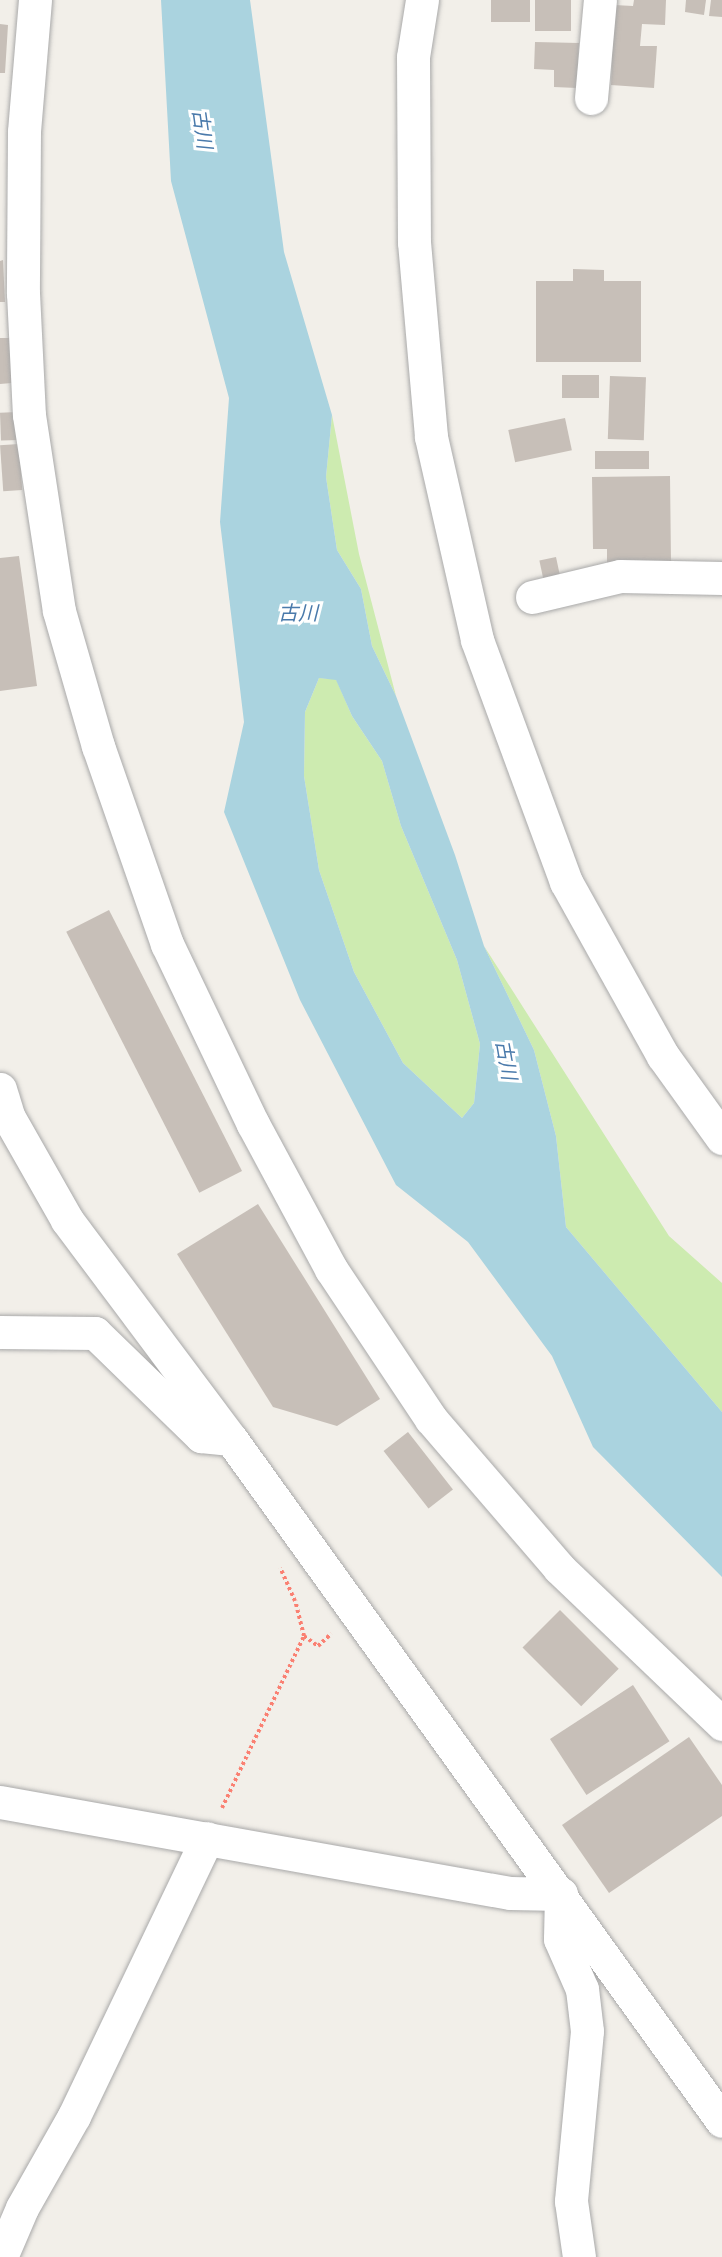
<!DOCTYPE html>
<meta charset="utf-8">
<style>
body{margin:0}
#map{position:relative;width:722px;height:2257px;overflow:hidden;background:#f2efe9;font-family:"Source Sans 3","Noto Sans JP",sans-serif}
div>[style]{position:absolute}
.grass>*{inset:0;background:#cdebb0}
.water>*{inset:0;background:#aad3df}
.building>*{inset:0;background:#c7bfb8;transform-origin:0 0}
.path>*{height:4px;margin-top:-2px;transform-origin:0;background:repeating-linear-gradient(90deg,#fa8072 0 3px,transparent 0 6px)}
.roads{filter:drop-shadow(0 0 2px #a9a9a9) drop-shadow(0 0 2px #a9a9a9)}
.minor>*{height:33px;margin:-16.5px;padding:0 16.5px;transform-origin:16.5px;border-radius:16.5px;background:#fff}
span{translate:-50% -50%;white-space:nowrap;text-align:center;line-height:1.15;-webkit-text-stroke:6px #fff;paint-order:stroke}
.water-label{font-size:20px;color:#4a7aab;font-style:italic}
</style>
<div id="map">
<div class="grass">
<i style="clip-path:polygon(332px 415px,359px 554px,396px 696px,372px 646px,361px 589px,337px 550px,326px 477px)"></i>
<i style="clip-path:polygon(319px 678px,336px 679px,352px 716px,382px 761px,401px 826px,457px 960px,480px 1044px,474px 1103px,462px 1118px,403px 1063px,354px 972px,319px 870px,304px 776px,305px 712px)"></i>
<i style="clip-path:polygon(484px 946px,669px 1236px,722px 1283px,722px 1412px,566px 1227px,556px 1136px,534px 1050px)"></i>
</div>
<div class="water">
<i style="clip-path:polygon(evenodd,161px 0,250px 0,284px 252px,332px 415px,326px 477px,337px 550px,361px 589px,372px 646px,396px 696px,455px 855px,484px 946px,534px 1050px,556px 1136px,566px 1227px,722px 1412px,722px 1577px,593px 1447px,552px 1356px,468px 1242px,396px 1185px,300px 1000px,224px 812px,244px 722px,220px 522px,229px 398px,171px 181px,161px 0,319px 678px,336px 680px,352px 716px,382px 761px,401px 826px,457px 960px,480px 1044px,474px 1103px,462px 1118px,403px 1063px,354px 972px,319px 870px,304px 776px,305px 712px,319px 678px)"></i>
</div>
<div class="building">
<i style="left:491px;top:0;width:39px;height:22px"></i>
<i style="left:535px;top:0;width:36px;height:31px"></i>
<i style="clip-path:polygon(634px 0,666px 0,665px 25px,642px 24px,640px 46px,657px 46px,654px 88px,611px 85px,614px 5px,633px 6px)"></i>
<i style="clip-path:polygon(686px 0,706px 0,704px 15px,685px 12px)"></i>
<i style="clip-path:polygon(711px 0,722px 0,722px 17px,709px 16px)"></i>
<i style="clip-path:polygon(0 24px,8px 25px,5px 73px,0 73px)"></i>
<i style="clip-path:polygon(535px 42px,579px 43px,577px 88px,554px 87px,554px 70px,534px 69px)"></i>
<i style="clip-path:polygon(3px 260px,5px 302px,0 302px,0 261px)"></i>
<i style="clip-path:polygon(573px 269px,604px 270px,604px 281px,641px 281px,641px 362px,536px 362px,536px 281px,573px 281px)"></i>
<i style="clip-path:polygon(0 338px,10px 338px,12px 383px,0 384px)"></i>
<i style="left:562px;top:375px;width:37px;height:23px"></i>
<i style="left:610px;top:376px;width:36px;height:63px;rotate:2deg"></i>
<i style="left:18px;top:412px;width:28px;height:18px;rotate:88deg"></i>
<i style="left:565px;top:418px;width:33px;height:58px;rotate:78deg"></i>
<i style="left:19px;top:444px;width:46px;height:19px;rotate:86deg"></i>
<i style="left:595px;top:451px;width:54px;height:18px"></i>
<i style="clip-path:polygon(670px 476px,671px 562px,607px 563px,607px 549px,593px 549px,592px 477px)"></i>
<i style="clip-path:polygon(19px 556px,37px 686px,0 691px,0 558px)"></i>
<i style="left:556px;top:557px;width:19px;height:17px;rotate:78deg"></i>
<i style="left:109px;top:910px;width:293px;height:48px;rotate:63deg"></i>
<i style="clip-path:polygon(258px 1204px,380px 1399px,337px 1426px,273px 1407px,177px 1254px)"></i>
<i style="left:408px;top:1432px;width:73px;height:31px;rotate:52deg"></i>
<i style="left:560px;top:1610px;width:83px;height:53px;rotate:45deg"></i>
<i style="left:633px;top:1685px;width:67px;height:99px;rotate:57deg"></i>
<i style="clip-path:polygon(689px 1737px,722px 1785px,722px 1816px,609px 1893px,562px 1825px)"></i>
</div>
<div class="path">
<i style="left:304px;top:1636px;width:17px;rotate:36deg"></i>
<i style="left:318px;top:1646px;width:18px;rotate:-43deg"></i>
<i style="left:222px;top:1808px;width:191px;rotate:-64.5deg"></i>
<i style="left:304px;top:1636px;width:36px;rotate:-104deg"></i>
<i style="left:295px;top:1601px;width:36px;rotate:-114deg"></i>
</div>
<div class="roads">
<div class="minor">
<i style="left:35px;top:0;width:132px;rotate:94.8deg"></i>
<i style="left:24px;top:132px;width:161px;rotate:90.4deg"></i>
<i style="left:23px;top:293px;width:122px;rotate:87.2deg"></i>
<i style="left:29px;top:415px;width:198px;rotate:81.3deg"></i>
<i style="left:59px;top:611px;width:141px;rotate:73.9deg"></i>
<i style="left:98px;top:746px;width:210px;rotate:70.8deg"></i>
<i style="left:167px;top:944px;width:199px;rotate:64.5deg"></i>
<i style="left:253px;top:1124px;width:165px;rotate:61.7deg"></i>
<i style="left:331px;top:1269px;width:180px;rotate:56.3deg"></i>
<i style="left:431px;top:1419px;width:196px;rotate:49.3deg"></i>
<i style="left:559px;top:1568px;width:226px;rotate:43.7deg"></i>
<i style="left:422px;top:0;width:58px;rotate:99deg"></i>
<i style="left:413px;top:57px;width:185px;rotate:89.7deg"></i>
<i style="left:414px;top:242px;width:196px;rotate:85deg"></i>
<i style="left:431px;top:437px;width:208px;rotate:77.2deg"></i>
<i style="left:477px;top:640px;width:258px;rotate:69.8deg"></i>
<i style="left:566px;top:882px;width:199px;rotate:60.9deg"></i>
<i style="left:663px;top:1056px;width:101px;rotate:54.3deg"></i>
<i style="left:591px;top:98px;width:98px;rotate:-84.8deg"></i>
<i style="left:532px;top:597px;width:90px;rotate:-13.4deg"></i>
<i style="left:620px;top:576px;width:102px;rotate:1.1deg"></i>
<i style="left:0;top:1089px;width:28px;rotate:73deg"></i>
<i style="left:8px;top:1116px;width:120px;rotate:60.4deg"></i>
<i style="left:67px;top:1220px;width:274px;rotate:53.2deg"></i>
<i style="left:231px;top:1439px;width:840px;rotate:54.25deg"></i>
<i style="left:0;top:1332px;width:95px;rotate:0.6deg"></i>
<i style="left:95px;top:1333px;width:148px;rotate:44.2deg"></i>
<i style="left:201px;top:1436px;width:30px;rotate:6deg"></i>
<i style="left:0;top:1802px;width:518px;rotate:10.12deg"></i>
<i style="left:510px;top:1893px;width:51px;rotate:1.1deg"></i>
<i style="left:561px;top:1894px;width:45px;rotate:91.3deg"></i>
<i style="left:560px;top:1939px;width:55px;rotate:66.3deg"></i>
<i style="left:582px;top:1989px;width:42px;rotate:83.2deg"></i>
<i style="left:587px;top:2031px;width:171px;rotate:95.4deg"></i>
<i style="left:571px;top:2201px;width:57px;rotate:81.9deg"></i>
<i style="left:1px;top:2257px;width:53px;rotate:-66.8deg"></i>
<i style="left:22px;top:2208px;width:106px;rotate:-60.5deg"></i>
<i style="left:74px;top:2116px;width:308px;rotate:-64.4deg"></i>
</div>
</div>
<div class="water-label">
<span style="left:201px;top:129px;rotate:82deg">古川</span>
<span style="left:298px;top:614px">古川</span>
<span style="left:505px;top:1060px;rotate:80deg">古川</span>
</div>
</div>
